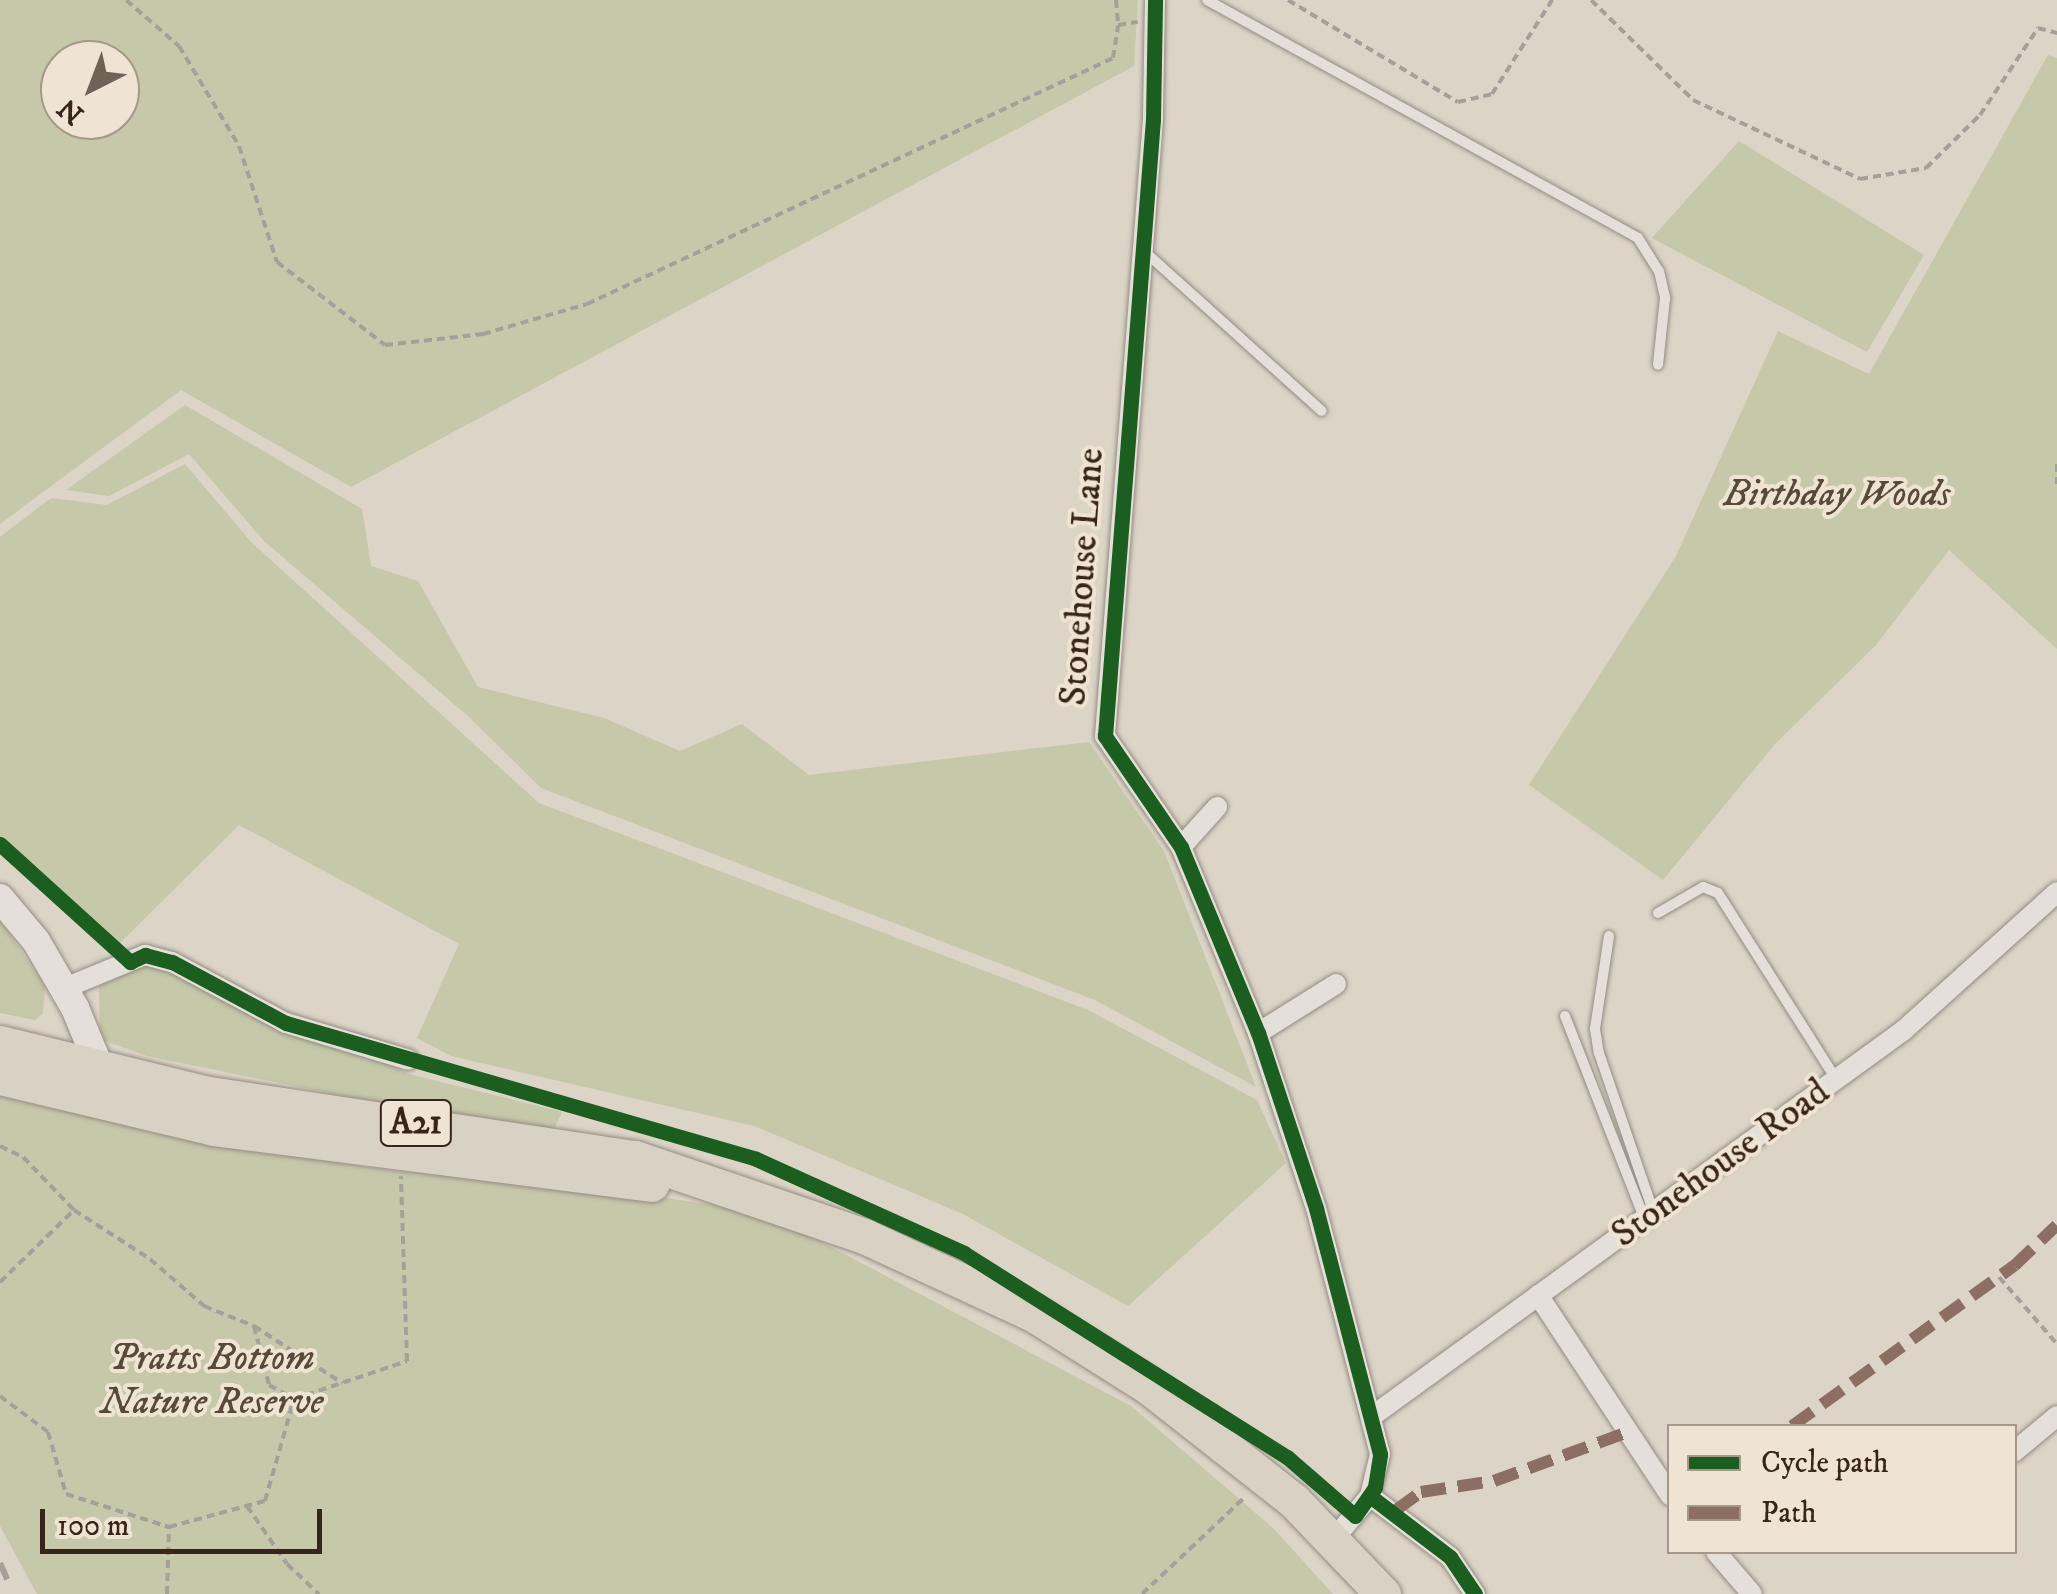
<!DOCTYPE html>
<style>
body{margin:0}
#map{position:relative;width:2057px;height:1594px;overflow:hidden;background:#dcd4c6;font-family:"IM FELL DW Pica",serif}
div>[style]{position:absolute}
.green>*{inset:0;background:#c5c8a9}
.path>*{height:4px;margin-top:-2px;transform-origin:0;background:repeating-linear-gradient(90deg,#a6a09a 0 8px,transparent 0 13px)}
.roads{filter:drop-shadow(0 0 2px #948c84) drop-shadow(0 0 2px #948c84)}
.lane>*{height:10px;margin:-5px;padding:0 5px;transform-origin:5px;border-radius:5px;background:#e4e0d9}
.street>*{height:20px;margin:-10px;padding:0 10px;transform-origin:10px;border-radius:10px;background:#e4e0d9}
.secondary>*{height:28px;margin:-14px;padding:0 14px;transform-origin:14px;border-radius:14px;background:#e4e0d9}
.highway>*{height:35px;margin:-17.5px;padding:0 17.5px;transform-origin:17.5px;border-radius:17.5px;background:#d8d1c4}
.rail>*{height:6px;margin-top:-3px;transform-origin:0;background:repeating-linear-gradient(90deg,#a6a09a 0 18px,transparent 0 36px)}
.quiet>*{height:12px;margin-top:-6px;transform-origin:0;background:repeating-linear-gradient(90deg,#8d6e63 0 25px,transparent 0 37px)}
.cycleway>*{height:15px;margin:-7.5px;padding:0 7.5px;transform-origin:7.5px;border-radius:7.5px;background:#1b5e20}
span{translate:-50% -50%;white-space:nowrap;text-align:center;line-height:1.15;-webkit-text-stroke:8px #efe4d3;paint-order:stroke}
.shield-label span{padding:2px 8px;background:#efe4d3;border:2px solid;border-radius:8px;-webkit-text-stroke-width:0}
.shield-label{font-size:35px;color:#38241b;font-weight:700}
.park-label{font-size:38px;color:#574a39;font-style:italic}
.street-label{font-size:38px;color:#38241b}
.legend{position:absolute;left:1667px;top:1424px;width:350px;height:130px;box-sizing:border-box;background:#efe4d3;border:2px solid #a69789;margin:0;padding:12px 18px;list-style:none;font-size:30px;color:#38241b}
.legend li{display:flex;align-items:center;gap:20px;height:50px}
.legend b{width:50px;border:2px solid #a69789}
.north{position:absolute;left:40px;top:40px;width:100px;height:100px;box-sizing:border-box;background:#efe4d3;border:2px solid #a69789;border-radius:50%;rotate:222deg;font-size:28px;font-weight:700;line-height:40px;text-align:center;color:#38241b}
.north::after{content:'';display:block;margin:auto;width:35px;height:45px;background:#716257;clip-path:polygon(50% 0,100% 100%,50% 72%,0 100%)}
.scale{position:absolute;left:40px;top:1509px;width:282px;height:45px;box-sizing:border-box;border:5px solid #38241b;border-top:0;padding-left:12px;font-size:30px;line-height:35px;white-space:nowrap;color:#38241b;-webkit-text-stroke:8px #efe4d3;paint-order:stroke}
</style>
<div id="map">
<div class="green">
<i style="clip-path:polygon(evenodd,0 0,1138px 0,1134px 66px,351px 487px,181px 390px,0 524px,0 0,60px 60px,120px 60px,120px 120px,60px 120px,60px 60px)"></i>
<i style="clip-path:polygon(2048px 55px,2057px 58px,2057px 649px,1949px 550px,1876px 645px,1775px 744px,1663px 880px,1529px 785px,1676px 556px,1778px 331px,1869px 374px)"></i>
<i style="clip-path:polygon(1739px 141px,1924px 255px,1867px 352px,1652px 238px)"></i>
<i style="clip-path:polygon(185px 405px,362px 509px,371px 566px,418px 581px,478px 687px,604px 718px,680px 751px,742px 724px,809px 775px,1089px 742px,1164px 851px,1256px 1087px,1095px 1000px,541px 788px,469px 717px,264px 541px,189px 454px,109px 496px,66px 490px)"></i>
<i style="clip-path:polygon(185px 464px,251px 542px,539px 803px,1088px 1010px,1257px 1100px,1286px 1163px,1128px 1306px,963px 1214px,754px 1126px,451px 1056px,417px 1038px,459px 944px,239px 825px,115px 948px,0 842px,0 537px,51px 498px,107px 505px)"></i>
<i style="clip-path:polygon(0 920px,45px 986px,43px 1013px,35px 1020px,0 1013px)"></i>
<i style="clip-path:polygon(141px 948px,409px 1074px,562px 1112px,554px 1129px,392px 1106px,147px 1056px,100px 1039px,99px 983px)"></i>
<i style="clip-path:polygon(0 1096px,197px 1141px,394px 1171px,579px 1185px,767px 1213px,1131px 1406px,1273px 1528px,1333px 1594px,37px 1594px,0 1526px)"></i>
</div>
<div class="path">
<i style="left:126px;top:0;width:70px;rotate:41deg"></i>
<i style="left:179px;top:46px;width:117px;rotate:59deg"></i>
<i style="left:239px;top:146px;width:122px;rotate:71.9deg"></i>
<i style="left:277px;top:262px;width:136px;rotate:37.5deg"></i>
<i style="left:385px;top:345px;width:99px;rotate:-6.4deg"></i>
<i style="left:483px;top:334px;width:108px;rotate:-16.1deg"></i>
<i style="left:587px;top:304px;width:581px;rotate:-25.06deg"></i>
<i style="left:1113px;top:58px;width:33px;rotate:-81deg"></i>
<i style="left:1118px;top:25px;width:20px;rotate:-9deg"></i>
<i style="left:1116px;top:0;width:25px;rotate:85deg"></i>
<i style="left:1288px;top:0;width:198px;rotate:31deg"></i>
<i style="left:1458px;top:102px;width:35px;rotate:-13deg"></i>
<i style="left:1492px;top:94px;width:112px;rotate:-57.4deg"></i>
<i style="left:1591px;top:0;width:143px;rotate:44.4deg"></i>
<i style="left:1693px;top:100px;width:185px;rotate:25.3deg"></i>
<i style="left:1860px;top:179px;width:67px;rotate:-9.5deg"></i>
<i style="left:1926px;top:168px;width:76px;rotate:-44.5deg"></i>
<i style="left:1980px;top:115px;width:105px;rotate:-56.3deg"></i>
<i style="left:2038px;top:28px;width:20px;rotate:15deg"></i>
<i style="left:2057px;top:464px;width:20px;rotate:90deg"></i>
<i style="left:0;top:1146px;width:25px;rotate:26deg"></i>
<i style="left:23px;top:1157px;width:74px;rotate:46.1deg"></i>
<i style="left:1999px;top:1277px;width:89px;rotate:49.1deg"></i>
<i style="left:0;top:1282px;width:103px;rotate:-44.2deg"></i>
<i style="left:74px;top:1210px;width:90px;rotate:32.8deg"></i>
<i style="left:150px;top:1259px;width:72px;rotate:41deg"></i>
<i style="left:204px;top:1306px;width:54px;rotate:21.8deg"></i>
<i style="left:254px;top:1326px;width:61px;rotate:75.7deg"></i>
<i style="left:269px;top:1385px;width:29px;rotate:29deg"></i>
<i style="left:254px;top:1326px;width:105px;rotate:32.9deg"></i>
<i style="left:0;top:1396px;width:60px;rotate:36.9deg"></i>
<i style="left:48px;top:1432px;width:65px;rotate:73.8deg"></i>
<i style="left:66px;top:1494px;width:108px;rotate:17.8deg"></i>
<i style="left:247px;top:1506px;width:70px;rotate:55.4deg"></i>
<i style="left:287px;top:1564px;width:44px;rotate:43.2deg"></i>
<i style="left:167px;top:1594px;width:67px;rotate:-88.3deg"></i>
<i style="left:169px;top:1527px;width:99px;rotate:-15.2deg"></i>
<i style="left:265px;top:1501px;width:106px;rotate:-74.1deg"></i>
<i style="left:294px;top:1399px;width:119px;rotate:-18.6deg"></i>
<i style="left:407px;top:1361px;width:185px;rotate:-91.9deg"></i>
<i style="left:1142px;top:1594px;width:140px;rotate:-43.3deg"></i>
</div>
<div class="roads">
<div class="lane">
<i style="left:1207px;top:0;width:492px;rotate:28.9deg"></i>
<i style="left:1638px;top:238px;width:39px;rotate:58deg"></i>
<i style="left:1659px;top:271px;width:28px;rotate:77deg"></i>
<i style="left:1665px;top:298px;width:67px;rotate:96deg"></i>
<i style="left:1144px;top:251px;width:239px;rotate:42deg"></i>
<i style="left:1658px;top:913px;width:52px;rotate:-30deg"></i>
<i style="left:1703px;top:887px;width:16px;rotate:22deg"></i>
<i style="left:1718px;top:893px;width:220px;rotate:57.6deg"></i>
<i style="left:1609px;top:936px;width:94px;rotate:98.6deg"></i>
<i style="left:1595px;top:1029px;width:24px;rotate:81deg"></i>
<i style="left:1599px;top:1053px;width:170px;rotate:71.1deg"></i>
<i style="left:1565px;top:1016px;width:219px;rotate:68.6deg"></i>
</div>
<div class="street">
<i style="left:1155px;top:0;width:119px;rotate:91deg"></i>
<i style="left:1153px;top:119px;width:619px;rotate:94.45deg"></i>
<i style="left:1105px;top:736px;width:135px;rotate:55.6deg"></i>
<i style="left:1181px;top:847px;width:201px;rotate:67.5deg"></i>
<i style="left:1258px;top:1033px;width:184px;rotate:71.7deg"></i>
<i style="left:1316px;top:1208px;width:254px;rotate:75.4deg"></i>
<i style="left:1380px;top:1454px;width:43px;rotate:103.4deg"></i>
<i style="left:1370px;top:1496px;width:57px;rotate:130.1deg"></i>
<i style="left:1181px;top:847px;width:54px;rotate:-48deg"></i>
<i style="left:65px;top:988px;width:87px;rotate:-22.4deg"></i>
<i style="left:145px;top:955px;width:28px;rotate:15deg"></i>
<i style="left:172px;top:962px;width:129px;rotate:28.2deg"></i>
<i style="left:286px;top:1023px;width:128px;rotate:16.7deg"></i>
<i style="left:1258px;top:1033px;width:92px;rotate:-32.1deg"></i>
<i style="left:1538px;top:1295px;width:240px;rotate:56.6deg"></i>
<i style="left:1371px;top:1417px;width:659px;rotate:-35.98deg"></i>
<i style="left:1904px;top:1030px;width:206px;rotate:-42deg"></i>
<i style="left:2014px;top:1452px;width:56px;rotate:-39.9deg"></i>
<i style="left:1370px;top:1496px;width:101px;rotate:37.3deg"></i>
<i style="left:1450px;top:1557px;width:45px;rotate:56deg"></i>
<i style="left:1716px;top:1552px;width:55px;rotate:49.4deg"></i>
</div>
<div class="secondary">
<i style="left:0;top:898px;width:56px;rotate:50.1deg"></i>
<i style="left:36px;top:941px;width:78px;rotate:59.8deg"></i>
<i style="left:75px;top:1008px;width:50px;rotate:67.6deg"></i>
<i style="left:94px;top:1054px;width:30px;rotate:102deg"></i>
</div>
<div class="highway">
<i style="left:0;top:1043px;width:209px;rotate:13.8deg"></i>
<i style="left:203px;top:1093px;width:437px;rotate:8.6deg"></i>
<i style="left:635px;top:1158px;width:242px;rotate:18.8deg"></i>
<i style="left:864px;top:1236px;width:188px;rotate:24.8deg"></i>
<i style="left:1035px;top:1315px;width:135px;rotate:32.3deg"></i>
<i style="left:1149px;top:1387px;width:184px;rotate:38.2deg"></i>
<i style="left:1294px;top:1501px;width:129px;rotate:46.3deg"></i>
<i style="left:0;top:1077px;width:220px;rotate:13.4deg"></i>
<i style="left:214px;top:1128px;width:441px;rotate:7.3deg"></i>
</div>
</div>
<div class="rail">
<i style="left:0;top:1563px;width:34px;rotate:66deg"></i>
</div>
<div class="quiet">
<i style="left:1792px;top:1426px;width:274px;rotate:-35.8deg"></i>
<i style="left:2014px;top:1266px;width:59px;rotate:-43.6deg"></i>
<i style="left:1396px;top:1510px;width:31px;rotate:-36deg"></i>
<i style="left:1421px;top:1492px;width:74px;rotate:-8.6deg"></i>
<i style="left:1494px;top:1481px;width:140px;rotate:-20.1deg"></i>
</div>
<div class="cycleway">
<i style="left:0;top:844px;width:176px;rotate:42.2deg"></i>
<i style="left:130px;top:962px;width:17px;rotate:-25deg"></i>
<i style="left:145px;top:955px;width:28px;rotate:15deg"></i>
<i style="left:172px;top:962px;width:129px;rotate:28.2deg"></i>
<i style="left:286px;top:1023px;width:489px;rotate:16.1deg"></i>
<i style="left:756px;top:1159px;width:228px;rotate:24.3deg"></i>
<i style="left:964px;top:1253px;width:382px;rotate:32.3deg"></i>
<i style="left:1287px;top:1457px;width:90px;rotate:40.9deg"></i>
<i style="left:1355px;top:1516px;width:35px;rotate:-55deg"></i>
<i style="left:1375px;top:1487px;width:33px;rotate:-81deg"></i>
<i style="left:1380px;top:1454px;width:254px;rotate:-104.6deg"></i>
<i style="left:1316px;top:1208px;width:184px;rotate:-108.3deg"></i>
<i style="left:1258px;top:1033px;width:201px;rotate:-112.5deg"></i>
<i style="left:1181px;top:847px;width:135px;rotate:-124.4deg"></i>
<i style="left:1105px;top:736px;width:619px;rotate:-85.55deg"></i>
<i style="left:1153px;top:119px;width:119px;rotate:-89deg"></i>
<i style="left:1370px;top:1496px;width:101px;rotate:37.3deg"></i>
<i style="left:1450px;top:1557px;width:45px;rotate:56deg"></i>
</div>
<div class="shield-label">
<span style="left:416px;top:1123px">A21</span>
</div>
<div class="park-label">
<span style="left:1837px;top:495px">Birthday Woods</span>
<span style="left:212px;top:1381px">Pratts Bottom<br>Nature Reserve</span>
</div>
<div class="street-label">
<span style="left:1083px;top:577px;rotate:-86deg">Stonehouse Lane</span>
<span style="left:1721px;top:1164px;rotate:-36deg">Stonehouse Road</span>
</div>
<ul class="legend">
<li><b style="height:12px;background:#1b5e20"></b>Cycle path</li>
<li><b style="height:12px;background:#8d6e63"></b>Path</li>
</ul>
<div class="north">N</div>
<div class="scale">100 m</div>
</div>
